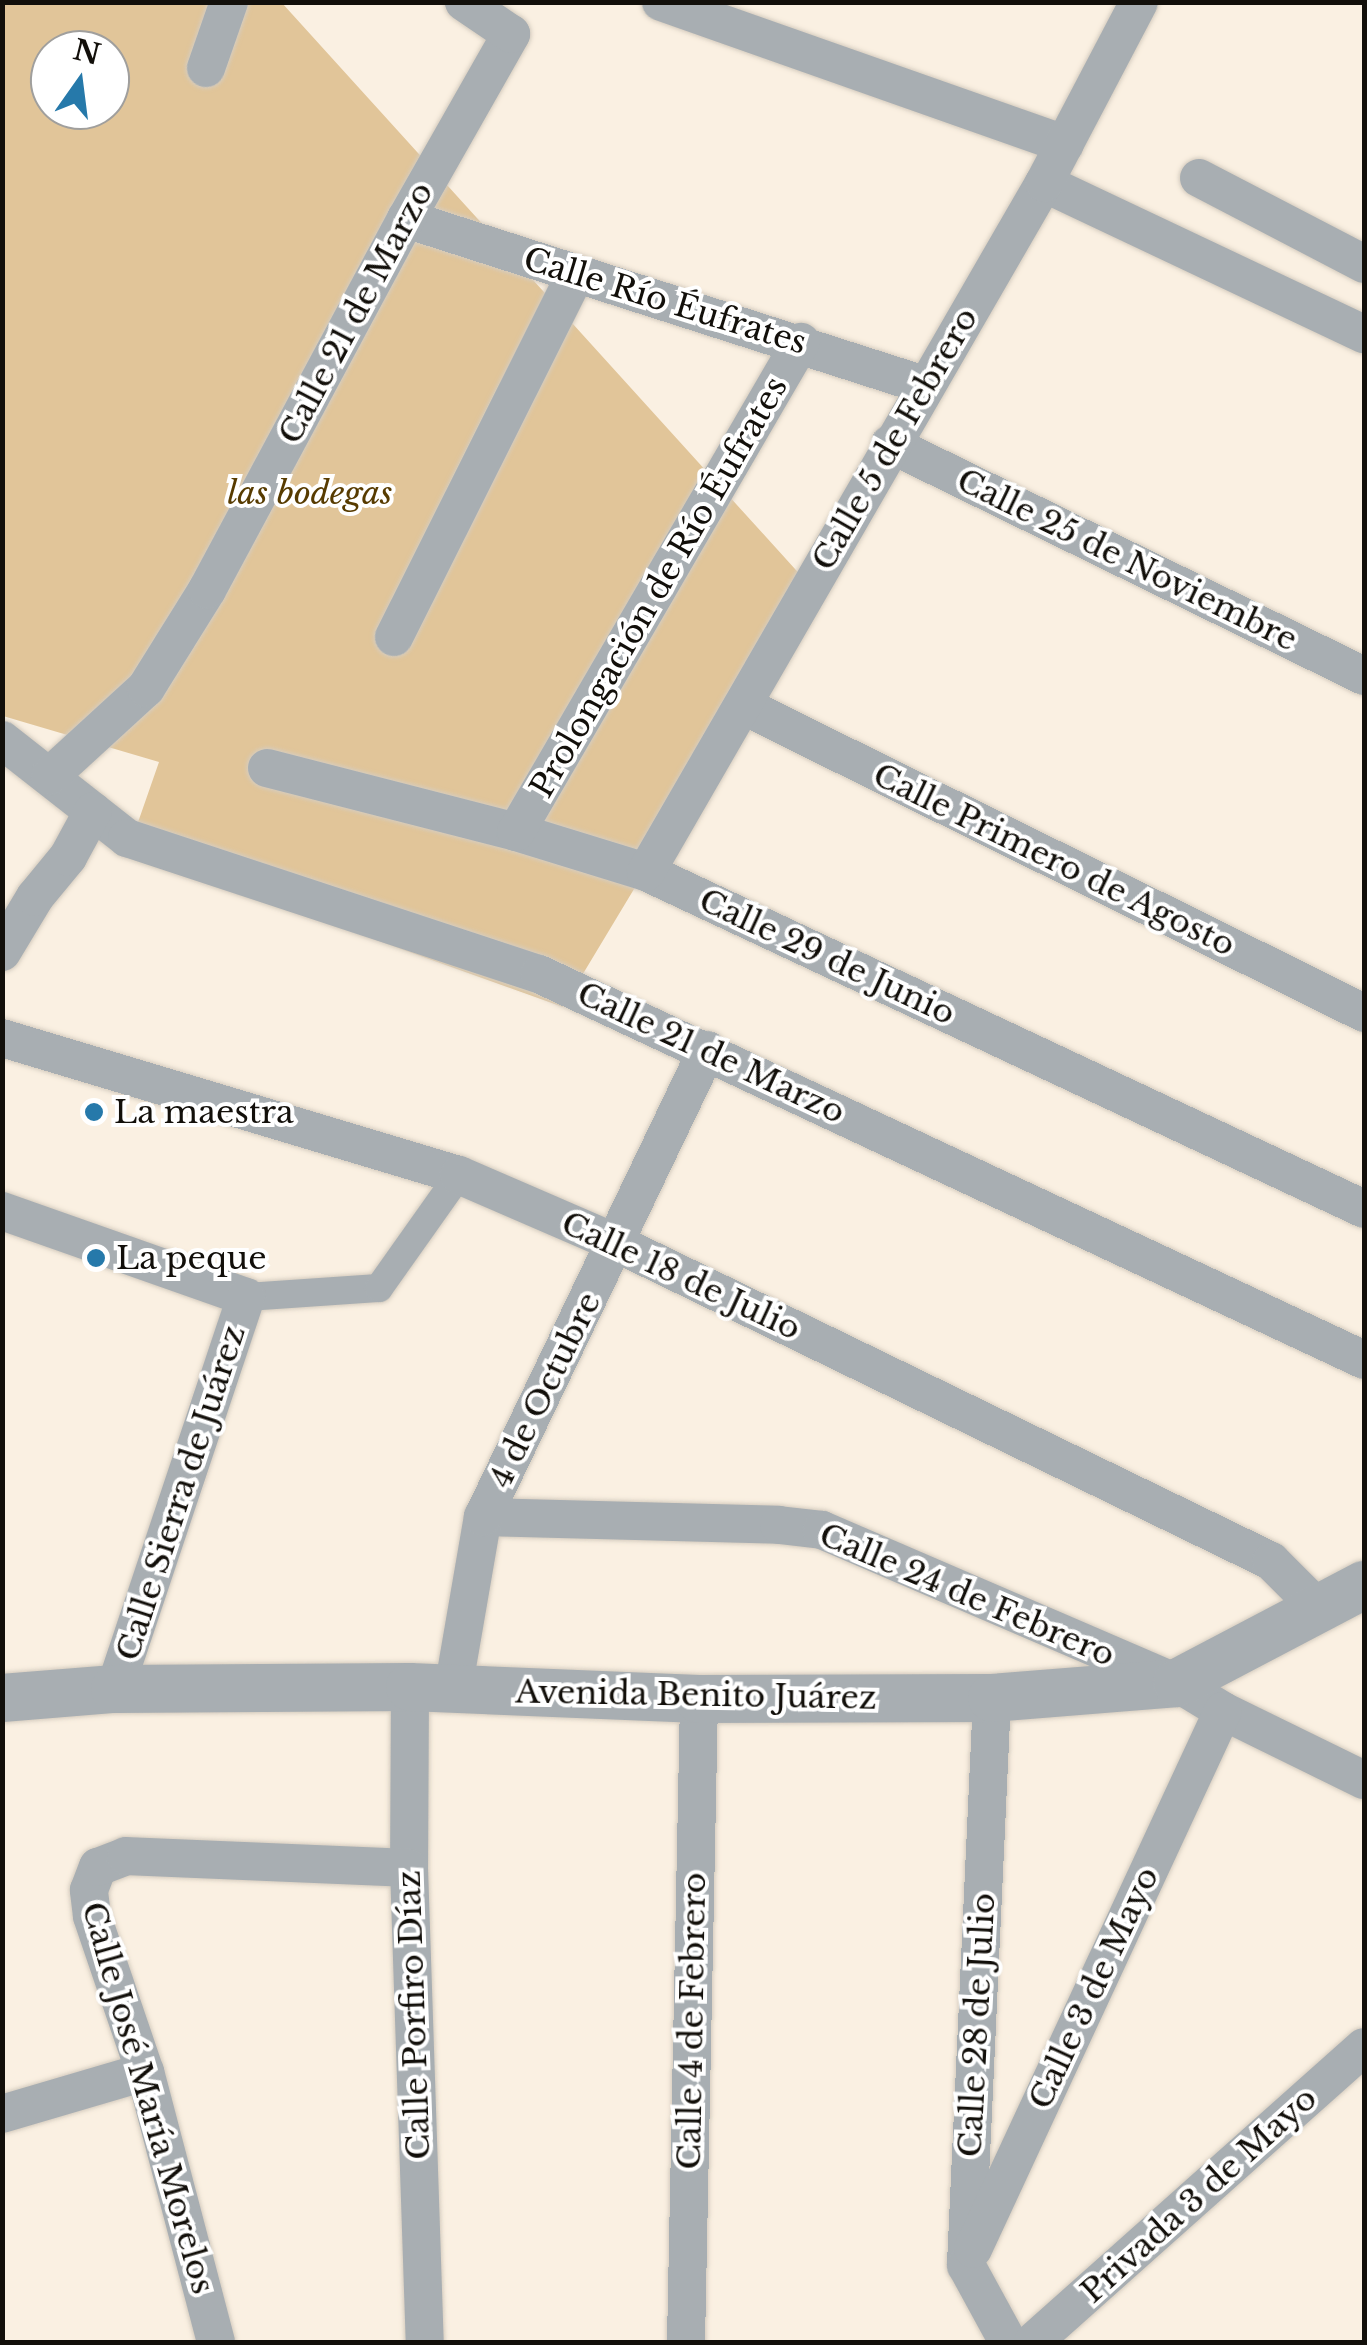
<!DOCTYPE html>
<meta charset="utf-8">
<style>
body{margin:0}
#map{position:relative;width:1367px;height:2345px;overflow:hidden;background:#faf0e2;font-family:"Libre Baskerville",serif}
div>[style]{position:absolute}
.green>*{inset:0;background:#e1c599}
.roads{filter:drop-shadow(0 0 2px #d5ccbf) drop-shadow(0 0 2px #d5ccbf)}
.pedestrian>*{height:28px;margin:-14px;padding:0 14px;transform-origin:14px;border-radius:14px;background:#a8aeb2}
.minor>*{height:38px;margin:-19px;padding:0 19px;transform-origin:19px;border-radius:19px;background:#a8aeb2}
.tertiary>*{height:48px;margin:-24px;padding:0 24px;transform-origin:24px;border-radius:24px;background:#a8aeb2}
.dots>*{width:28px;height:28px;translate:-50% -50%;box-sizing:border-box;border:5px solid #fff;border-radius:50%}
span{translate:-50% -50%;white-space:nowrap;text-align:center;line-height:1.15;-webkit-text-stroke:8px #fff;paint-order:stroke}
.street-label{font-size:32px;color:#120f0a}
.park-label{font-size:32px;color:#573b00;font-style:italic}
.poi-label{font-size:32px;color:#120f0a}
.left{translate:0 -50%;text-align:left}
.frame{position:absolute;inset:0;border:5px solid #120f0a;pointer-events:none}
.north{position:absolute;left:30px;top:30px;width:100px;height:100px;box-sizing:border-box;background:#fff;border:2px solid #a09f9d;border-radius:50%;rotate:14deg;font-size:28px;font-weight:700;line-height:40px;text-align:center;color:#120f0a}
.north::after{content:'';display:block;margin:auto;width:35px;height:45px;background:#2679aa;clip-path:polygon(50% 0,100% 100%,50% 72%,0 100%)}
</style>
<div id="map">
<div class="green">
<i style="clip-path:polygon(evenodd,2px 3px,282px 3px,814px 590px,563px 1007px,128px 851px,159px 762px,3px 716px,2px 3px,50px 50px,110px 50px,110px 110px,50px 110px,50px 50px)"></i>
</div>
<div class="roads">
<div class="pedestrian">
<i style="left:246px;top:1297px;width:133px;rotate:-3.9deg"></i>
<i style="left:379px;top:1288px;width:138px;rotate:-54.7deg"></i>
</div>
<div class="minor">
<i style="left:661px;top:2px;width:428px;rotate:19.4deg"></i>
<i style="left:206px;top:68px;width:70px;rotate:-70.8deg"></i>
<i style="left:1199px;top:178px;width:186px;rotate:27.5deg"></i>
<i style="left:1044px;top:183px;width:354px;rotate:25.3deg"></i>
<i style="left:406px;top:219px;width:544px;rotate:17.77deg"></i>
<i style="left:890px;top:444px;width:528px;rotate:26.08deg"></i>
<i style="left:394px;top:637px;width:405px;rotate:-63.4deg"></i>
<i style="left:744px;top:706px;width:692px;rotate:26.34deg"></i>
<i style="left:2px;top:740px;width:159px;rotate:38.1deg"></i>
<i style="left:127px;top:838px;width:434px;rotate:18.3deg"></i>
<i style="left:539px;top:974px;width:911px;rotate:25.07deg"></i>
<i style="left:267px;top:768px;width:257px;rotate:14.4deg"></i>
<i style="left:516px;top:832px;width:136px;rotate:17.1deg"></i>
<i style="left:646px;top:872px;width:793px;rotate:25.14deg"></i>
<i style="left:50px;top:776px;width:130px;rotate:-42.5deg"></i>
<i style="left:146px;top:688px;width:115px;rotate:-58.1deg"></i>
<i style="left:207px;top:590px;width:421px;rotate:-61.8deg"></i>
<i style="left:406px;top:219px;width:213px;rotate:-60.4deg"></i>
<i style="left:511px;top:34px;width:57px;rotate:-145.8deg"></i>
<i style="left:516px;top:832px;width:567px;rotate:-59.82deg"></i>
<i style="left:646px;top:872px;width:796px;rotate:-59.99deg"></i>
<i style="left:1044px;top:183px;width:204px;rotate:-62.3deg"></i>
<i style="left:2px;top:952px;width:64px;rotate:-59deg"></i>
<i style="left:35px;top:897px;width:52px;rotate:-50.5deg"></i>
<i style="left:68px;top:857px;width:52px;rotate:-61.5deg"></i>
<i style="left:2px;top:1038px;width:477px;rotate:16.7deg"></i>
<i style="left:459px;top:1175px;width:171px;rotate:23.4deg"></i>
<i style="left:616px;top:1243px;width:728px;rotate:25.9deg"></i>
<i style="left:1271px;top:1561px;width:66px;rotate:45deg"></i>
<i style="left:2px;top:1211px;width:259px;rotate:19.4deg"></i>
<i style="left:246px;top:1297px;width:413px;rotate:108.5deg"></i>
<i style="left:483px;top:1517px;width:296px;rotate:1.5deg"></i>
<i style="left:779px;top:1525px;width:43px;rotate:6.6deg"></i>
<i style="left:822px;top:1530px;width:387px;rotate:23.3deg"></i>
<i style="left:1177px;top:1683px;width:54px;rotate:31.3deg"></i>
<i style="left:1223px;top:1711px;width:157px;rotate:26.1deg"></i>
<i style="left:410px;top:1687px;width:181px;rotate:90.3deg"></i>
<i style="left:409px;top:1868px;width:474px;rotate:88.1deg"></i>
<i style="left:453px;top:1690px;width:176px;rotate:-80.2deg"></i>
<i style="left:483px;top:1517px;width:518px;rotate:-64.37deg"></i>
<i style="left:992px;top:1698px;width:568px;rotate:92.63deg"></i>
<i style="left:966px;top:2265px;width:88px;rotate:61.4deg"></i>
<i style="left:2px;top:2114px;width:149px;rotate:-16.4deg"></i>
<i style="left:973px;top:2249px;width:593px;rotate:-65.08deg"></i>
<i style="left:216px;top:2342px;width:279px;rotate:-104.7deg"></i>
<i style="left:145px;top:2072px;width:165px;rotate:-108.8deg"></i>
<i style="left:92px;top:1916px;width:26px;rotate:-97deg"></i>
<i style="left:89px;top:1890px;width:25px;rotate:-69deg"></i>
<i style="left:98px;top:1867px;width:30px;rotate:-21deg"></i>
<i style="left:126px;top:1856px;width:283px;rotate:2.4deg"></i>
<i style="left:686px;top:2342px;width:643px;rotate:-88.84deg"></i>
<i style="left:1033px;top:2342px;width:443px;rotate:-41.7deg"></i>
</div>
<div class="tertiary">
<i style="left:2px;top:1698px;width:113px;rotate:-4.6deg"></i>
<i style="left:115px;top:1689px;width:295px;rotate:-0.4deg"></i>
<i style="left:410px;top:1687px;width:289px;rotate:2.4deg"></i>
<i style="left:699px;top:1699px;width:293px;rotate:-0.2deg"></i>
<i style="left:992px;top:1698px;width:186px;rotate:-4.6deg"></i>
<i style="left:1177px;top:1683px;width:211px;rotate:-27.7deg"></i>
</div>
</div>
<div class="dots">
<i style="left:94px;top:1112px;background:#2679aa"></i>
<i style="left:96px;top:1258px;background:#2679aa"></i>
</div>
<div class="street-label">
<span style="left:665px;top:301px;rotate:17deg">Calle Río Éufrates</span>
<span style="left:356px;top:313px;rotate:-62deg">Calle 21 de Marzo</span>
<span style="left:895px;top:439px;rotate:-60deg">Calle 5 de Febrero</span>
<span style="left:1127px;top:560px;rotate:26deg">Calle 25 de Noviembre</span>
<span style="left:659px;top:587px;rotate:-60deg">Prolongación de Río Éufrates</span>
<span style="left:1054px;top:860px;rotate:26deg">Calle Primero de Agosto</span>
<span style="left:827px;top:957px;rotate:25deg">Calle 29 de Junio</span>
<span style="left:711px;top:1053px;rotate:25deg">Calle 21 de Marzo</span>
<span style="left:681px;top:1276px;rotate:25deg">Calle 18 de Julio</span>
<span style="left:545px;top:1390px;rotate:-64deg">4 de Octubre</span>
<span style="left:181px;top:1493px;rotate:-72deg">Calle Sierra de Juárez</span>
<span style="left:967px;top:1595px;rotate:23deg">Calle 24 de Febrero</span>
<span style="left:696px;top:1695px;rotate:1deg">Avenida Benito Juárez</span>
<span style="left:1094px;top:1988px;rotate:-65deg">Calle 3 de Mayo</span>
<span style="left:414px;top:2015px;rotate:-92deg">Calle Porfiro Díaz</span>
<span style="left:692px;top:2021px;rotate:-89deg">Calle 4 de Febrero</span>
<span style="left:977px;top:2025px;rotate:-87deg">Calle 28 de Julio</span>
<span style="left:148px;top:2098px;rotate:74deg">Calle José María Morelos</span>
<span style="left:1199px;top:2195px;rotate:-42deg">Privada 3 de Mayo</span>
</div>
<div class="park-label">
<span style="left:310px;top:493px">las bodegas</span>
</div>
<div class="poi-label">
<span class="left" style="left:114px;top:1112px">La maestra</span>
<span class="left" style="left:116px;top:1258px">La peque</span>
</div>
<div class="frame"></div>
<div class="north">N</div>
</div>
